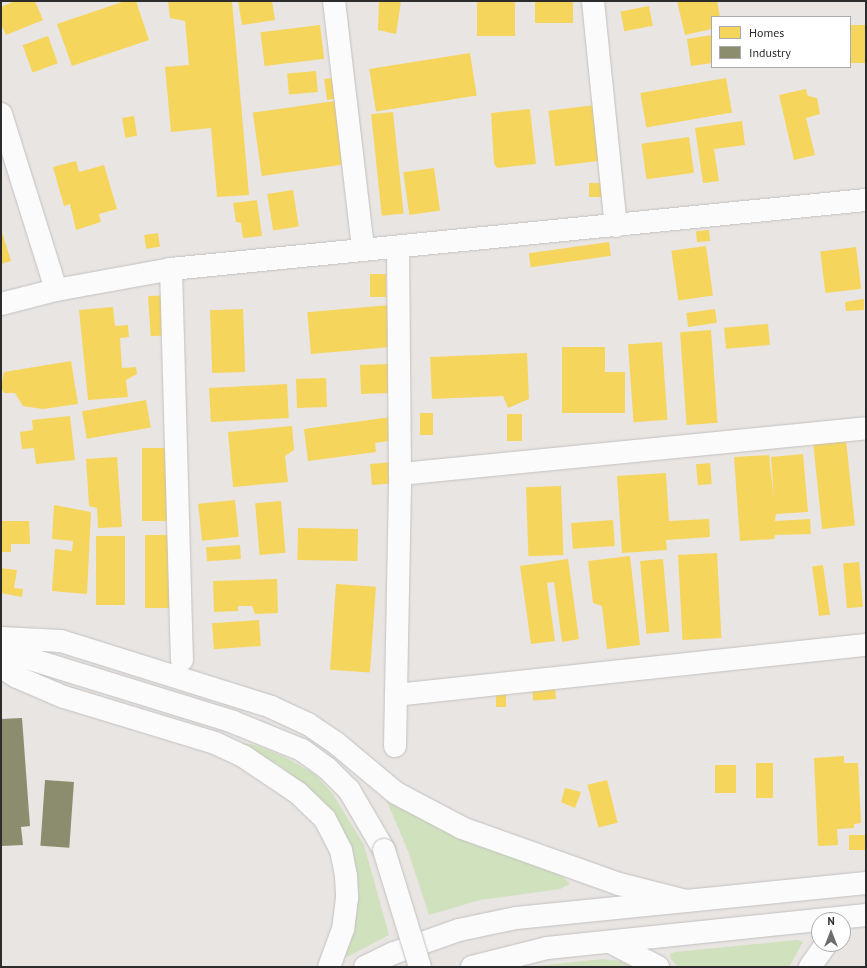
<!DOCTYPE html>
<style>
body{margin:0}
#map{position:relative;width:867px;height:968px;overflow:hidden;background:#e9e5e2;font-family:"PT Sans",sans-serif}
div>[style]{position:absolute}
.green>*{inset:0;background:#d0e1be}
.homes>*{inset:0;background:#f6d55c;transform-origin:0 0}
.industry>*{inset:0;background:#8c8c6e;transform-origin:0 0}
.roads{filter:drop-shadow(0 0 1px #c2c1c1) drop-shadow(0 0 1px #c2c1c1)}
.street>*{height:22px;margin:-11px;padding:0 11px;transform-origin:11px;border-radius:11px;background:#fcfbfb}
.secondary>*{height:22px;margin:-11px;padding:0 11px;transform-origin:11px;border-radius:11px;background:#fcfbfb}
.bridges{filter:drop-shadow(0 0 1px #c2c1c1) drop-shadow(0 0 1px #c2c1c1)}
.secondary-bridge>*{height:22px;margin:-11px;padding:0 11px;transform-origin:11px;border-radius:11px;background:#fcfbfb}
span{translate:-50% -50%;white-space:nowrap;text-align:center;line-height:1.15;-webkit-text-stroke:4px #fff;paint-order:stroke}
.frame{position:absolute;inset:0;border:2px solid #2c2c2c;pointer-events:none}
.legend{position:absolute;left:711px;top:16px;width:140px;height:52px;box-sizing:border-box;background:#fff;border:1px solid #ababab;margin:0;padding:5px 7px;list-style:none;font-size:12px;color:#2c2c2c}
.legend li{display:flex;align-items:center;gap:8px;height:20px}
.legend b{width:20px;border:1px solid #ababab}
.north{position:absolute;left:811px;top:912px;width:40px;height:40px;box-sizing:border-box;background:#fff;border:1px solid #ababab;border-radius:50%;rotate:0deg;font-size:11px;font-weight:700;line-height:16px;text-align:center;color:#2c2c2c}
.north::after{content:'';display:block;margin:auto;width:14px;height:18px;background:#6e6d6c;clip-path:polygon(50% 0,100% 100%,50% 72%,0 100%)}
</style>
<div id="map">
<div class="green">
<i style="clip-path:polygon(235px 742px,255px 745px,285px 757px,315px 774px,332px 793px,364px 845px,389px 935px,347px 957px,344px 950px,355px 915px,359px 892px,352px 849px,320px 801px,282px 767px)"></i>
<i style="clip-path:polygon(386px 799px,448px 832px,561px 875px,570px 884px,560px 889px,480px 900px,429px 915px,408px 851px)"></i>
<i style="clip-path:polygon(797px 940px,803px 942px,789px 967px,678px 967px,671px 959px,670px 954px,675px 952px)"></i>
<i style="clip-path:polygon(603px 959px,620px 961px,631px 967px,527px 967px)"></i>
</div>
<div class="homes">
<i style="clip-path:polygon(15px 1px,35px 1px,43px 20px,6px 35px,1px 24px,1px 7px)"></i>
<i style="clip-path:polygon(125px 1px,136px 1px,149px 40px,72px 66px,57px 24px)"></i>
<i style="clip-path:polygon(168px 1px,232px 1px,249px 195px,217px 197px,211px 128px,171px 132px,165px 67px,189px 65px,185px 21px,170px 18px)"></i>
<i style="clip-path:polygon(238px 1px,272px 1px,275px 20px,242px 25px)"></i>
<i style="clip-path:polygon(379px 1px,401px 1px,396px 34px,378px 30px)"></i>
<i style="left:477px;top:1px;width:38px;height:35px"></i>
<i style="left:535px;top:1px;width:38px;height:22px"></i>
<i style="clip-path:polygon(677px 1px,717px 1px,720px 17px,712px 17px,712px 29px,685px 35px)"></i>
<i style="left:649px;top:6px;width:20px;height:29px;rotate:79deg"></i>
<i style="left:320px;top:25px;width:34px;height:60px;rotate:83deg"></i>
<i style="left:866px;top:25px;width:38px;height:16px;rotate:90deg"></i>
<i style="clip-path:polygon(712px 35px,712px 63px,691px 66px,687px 39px)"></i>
<i style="left:48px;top:36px;width:29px;height:27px;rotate:70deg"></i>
<i style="left:470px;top:53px;width:43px;height:102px;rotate:81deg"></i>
<i style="left:316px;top:71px;width:21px;height:29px;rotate:85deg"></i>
<i style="left:339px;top:77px;width:21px;height:15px;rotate:82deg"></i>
<i style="left:726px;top:78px;width:35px;height:87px;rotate:80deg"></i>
<i style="clip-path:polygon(806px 89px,808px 96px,817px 98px,820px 114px,806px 118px,815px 155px,794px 160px,779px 95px)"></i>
<i style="left:335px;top:101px;width:64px;height:83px;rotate:82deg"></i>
<i style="left:595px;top:105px;width:56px;height:47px;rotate:83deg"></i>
<i style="clip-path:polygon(530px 109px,536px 164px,497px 168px,494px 163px,491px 113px)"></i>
<i style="left:393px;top:112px;width:102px;height:22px;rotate:84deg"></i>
<i style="left:134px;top:116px;width:20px;height:12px;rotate:81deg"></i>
<i style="clip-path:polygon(742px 121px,745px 145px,714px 149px,719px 181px,703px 183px,695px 128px)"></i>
<i style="left:689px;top:137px;width:36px;height:48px;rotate:82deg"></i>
<i style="clip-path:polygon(76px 161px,79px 172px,104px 165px,117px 209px,99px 214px,101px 222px,76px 230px,70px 204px,64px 206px,53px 167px)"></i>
<i style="left:434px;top:168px;width:43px;height:31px;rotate:82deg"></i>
<i style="left:589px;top:183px;width:15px;height:14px"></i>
<i style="left:293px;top:190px;width:37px;height:26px;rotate:81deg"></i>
<i style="clip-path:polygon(257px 200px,262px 236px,243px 238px,241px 223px,236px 222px,233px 203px)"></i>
<i style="clip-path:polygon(1px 229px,11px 261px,1px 264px)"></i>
<i style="left:709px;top:230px;width:11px;height:13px;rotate:85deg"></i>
<i style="left:158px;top:233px;width:14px;height:14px;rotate:82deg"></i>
<i style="left:609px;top:242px;width:14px;height:81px;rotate:82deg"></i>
<i style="left:706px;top:246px;width:50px;height:35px;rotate:82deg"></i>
<i style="left:856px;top:247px;width:42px;height:36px;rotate:83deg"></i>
<i style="left:386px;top:274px;width:23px;height:16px;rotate:90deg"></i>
<i style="left:167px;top:295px;width:40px;height:19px;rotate:86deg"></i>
<i style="clip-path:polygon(864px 299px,864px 310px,846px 311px,845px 302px)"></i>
<i style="left:390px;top:305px;width:42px;height:83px;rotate:85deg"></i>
<i style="clip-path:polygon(113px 307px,115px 326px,128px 325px,129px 337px,120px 338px,122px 368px,136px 367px,137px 374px,126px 380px,128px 397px,88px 400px,79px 310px)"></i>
<i style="left:243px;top:309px;width:63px;height:33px;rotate:88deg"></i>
<i style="left:715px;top:309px;width:14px;height:29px;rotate:82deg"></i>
<i style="left:768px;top:324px;width:21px;height:44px;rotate:85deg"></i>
<i style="left:711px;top:330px;width:93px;height:31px;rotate:86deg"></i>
<i style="left:662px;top:342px;width:78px;height:34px;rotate:86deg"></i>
<i style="clip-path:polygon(562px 347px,605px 347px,605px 372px,625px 372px,625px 413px,562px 413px)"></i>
<i style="clip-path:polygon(527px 353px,529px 399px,508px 408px,503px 396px,432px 399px,430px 357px)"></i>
<i style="clip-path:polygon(71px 361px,78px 404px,43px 409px,23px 406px,15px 393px,4px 393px,1px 387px,4px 372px)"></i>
<i style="left:389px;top:364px;width:29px;height:29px;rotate:88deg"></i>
<i style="left:326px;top:378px;width:29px;height:30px;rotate:88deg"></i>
<i style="left:287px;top:384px;width:34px;height:78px;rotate:87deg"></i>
<i style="left:146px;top:400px;width:28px;height:65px;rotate:80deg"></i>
<i style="left:420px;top:413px;width:13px;height:22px"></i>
<i style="left:507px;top:414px;width:15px;height:27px"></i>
<i style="clip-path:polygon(70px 416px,75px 460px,36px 464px,34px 448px,22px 449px,20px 432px,33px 430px,32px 420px)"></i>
<i style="clip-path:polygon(391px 417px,395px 440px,375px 443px,376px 452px,308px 461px,304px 429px)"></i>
<i style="clip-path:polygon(292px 426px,294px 450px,285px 456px,288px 482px,233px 487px,228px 432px)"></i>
<i style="left:846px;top:440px;width:86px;height:33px;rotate:84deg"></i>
<i style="left:142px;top:448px;width:29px;height:73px"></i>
<i style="clip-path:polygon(803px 454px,808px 512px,776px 514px,775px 521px,810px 519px,811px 534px,775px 535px,774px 539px,740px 541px,734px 457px,769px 455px,774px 500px,771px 457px)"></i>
<i style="clip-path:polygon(117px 457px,122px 527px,98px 528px,97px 508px,89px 506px,86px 459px)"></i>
<i style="left:394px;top:462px;width:21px;height:24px;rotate:85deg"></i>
<i style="left:710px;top:463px;width:21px;height:14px;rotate:85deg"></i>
<i style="clip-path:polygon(666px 473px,669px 521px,709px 519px,710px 537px,666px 540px,667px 550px,622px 553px,617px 476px)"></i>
<i style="left:561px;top:486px;width:69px;height:35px;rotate:88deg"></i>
<i style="left:235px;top:500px;width:37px;height:37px;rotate:84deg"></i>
<i style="left:281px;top:501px;width:52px;height:26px;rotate:85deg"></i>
<i style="clip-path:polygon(54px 505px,91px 512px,87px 594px,52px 591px,55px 549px,72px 551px,73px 541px,52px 539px)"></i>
<i style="left:613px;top:520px;width:26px;height:42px;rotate:86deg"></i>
<i style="clip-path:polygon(1px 521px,29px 521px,30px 544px,11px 544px,11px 552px,1px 552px)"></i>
<i style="left:298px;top:528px;width:60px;height:32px;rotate:1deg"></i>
<i style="left:145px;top:535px;width:29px;height:73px"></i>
<i style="left:96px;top:536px;width:29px;height:69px"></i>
<i style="left:240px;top:545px;width:14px;height:34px;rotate:86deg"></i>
<i style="left:717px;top:553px;width:85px;height:39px;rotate:87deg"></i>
<i style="clip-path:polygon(630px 556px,640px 645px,607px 649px,602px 606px,593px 603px,588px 561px)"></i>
<i style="clip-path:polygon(568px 559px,579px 639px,562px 642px,554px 582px,547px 583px,555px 641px,531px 644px,520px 566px)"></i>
<i style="left:663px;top:559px;width:73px;height:23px;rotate:85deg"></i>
<i style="left:859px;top:562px;width:45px;height:16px;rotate:85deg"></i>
<i style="left:823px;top:565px;width:50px;height:11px;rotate:82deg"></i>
<i style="clip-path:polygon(1px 568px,17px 570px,14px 588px,23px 589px,22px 597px,1px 593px)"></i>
<i style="clip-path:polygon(277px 579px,278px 613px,255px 614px,252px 606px,238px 606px,238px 611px,214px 612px,213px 581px)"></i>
<i style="left:336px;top:584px;width:40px;height:86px;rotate:4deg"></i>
<i style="left:259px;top:620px;width:26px;height:47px;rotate:86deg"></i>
<i style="left:555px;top:684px;width:15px;height:23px;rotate:86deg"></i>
<i style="left:496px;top:693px;width:10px;height:14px"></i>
<i style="clip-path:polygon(844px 756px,844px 763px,858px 763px,861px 823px,854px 824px,854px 828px,837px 829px,838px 845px,818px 846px,814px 758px)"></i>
<i style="left:756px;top:763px;width:17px;height:35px"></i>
<i style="left:715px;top:765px;width:21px;height:28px"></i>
<i style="left:607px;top:780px;width:44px;height:20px;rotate:76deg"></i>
<i style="clip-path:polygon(565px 788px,581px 792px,575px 808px,561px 802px)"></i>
<i style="left:866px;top:835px;width:15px;height:17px;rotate:90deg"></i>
</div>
<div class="industry">
<i style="clip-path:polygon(22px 718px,30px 826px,21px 827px,23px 845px,1px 846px,1px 719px)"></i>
<i style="left:45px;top:780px;width:29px;height:66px;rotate:4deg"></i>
</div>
<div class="roads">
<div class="street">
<i style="left:334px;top:1px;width:250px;rotate:83.3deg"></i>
<i style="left:593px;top:1px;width:226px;rotate:84.2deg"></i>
<i style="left:1px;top:114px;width:184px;rotate:72.6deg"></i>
<i style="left:171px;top:269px;width:391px;rotate:88.4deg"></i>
<i style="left:1px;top:304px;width:57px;rotate:-14.3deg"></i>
<i style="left:56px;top:290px;width:117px;rotate:-10.3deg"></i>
<i style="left:171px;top:269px;width:698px;rotate:-5.67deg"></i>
<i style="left:400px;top:474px;width:468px;rotate:-5.6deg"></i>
<i style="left:396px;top:695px;width:473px;rotate:-6.1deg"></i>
<i style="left:395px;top:746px;width:272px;rotate:-88.9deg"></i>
<i style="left:400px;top:474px;width:227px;rotate:-90.5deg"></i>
</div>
<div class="secondary">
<i style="left:1px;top:638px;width:60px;rotate:2.9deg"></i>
<i style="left:61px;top:641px;width:220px;rotate:17.4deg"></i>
<i style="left:271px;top:707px;width:41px;rotate:24.7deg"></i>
<i style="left:308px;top:724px;width:34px;rotate:34deg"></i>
<i style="left:336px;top:743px;width:78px;rotate:39.8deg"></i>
<i style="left:396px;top:793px;width:75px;rotate:27.9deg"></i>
<i style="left:462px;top:828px;width:167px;rotate:19.6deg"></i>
<i style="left:619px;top:884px;width:69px;rotate:14.2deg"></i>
<i style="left:1px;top:650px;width:243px;rotate:17.2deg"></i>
<i style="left:233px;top:722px;width:74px;rotate:22.1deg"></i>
<i style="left:302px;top:750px;width:32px;rotate:36deg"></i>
<i style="left:328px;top:769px;width:30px;rotate:45deg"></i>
<i style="left:349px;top:790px;width:69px;rotate:59.7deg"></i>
<i style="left:1px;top:667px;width:19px;rotate:32deg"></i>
<i style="left:17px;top:677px;width:51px;rotate:23.1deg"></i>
<i style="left:64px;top:697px;width:158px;rotate:16.9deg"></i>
<i style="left:215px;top:743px;width:31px;rotate:25deg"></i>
<i style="left:243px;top:756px;width:66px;rotate:33.9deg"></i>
<i style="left:298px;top:793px;width:37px;rotate:44deg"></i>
<i style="left:325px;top:819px;width:35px;rotate:63deg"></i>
<i style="left:341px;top:850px;width:26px;rotate:79deg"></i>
<i style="left:346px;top:876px;width:22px;rotate:87deg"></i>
<i style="left:347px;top:898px;width:31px;rotate:97deg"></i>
<i style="left:343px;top:929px;width:40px;rotate:110.2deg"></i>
<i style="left:612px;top:943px;width:52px;rotate:27.6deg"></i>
<i style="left:365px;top:967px;width:32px;rotate:-26deg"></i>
<i style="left:394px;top:953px;width:69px;rotate:-19.5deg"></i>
<i style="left:459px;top:930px;width:58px;rotate:-11.9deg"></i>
<i style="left:516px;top:918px;width:352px;rotate:-5.7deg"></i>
<i style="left:472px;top:967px;width:77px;rotate:-14.2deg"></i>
<i style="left:547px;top:948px;width:321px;rotate:-5.9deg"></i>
<i style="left:810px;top:967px;width:28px;rotate:-55deg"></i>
</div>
</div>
<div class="bridges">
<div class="secondary-bridge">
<i style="left:384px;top:850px;width:122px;rotate:72.9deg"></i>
</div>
</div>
<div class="frame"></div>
<ul class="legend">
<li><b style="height:11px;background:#f6d55c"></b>Homes</li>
<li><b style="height:11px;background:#8c8c6e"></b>Industry</li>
</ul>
<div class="north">N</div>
</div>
